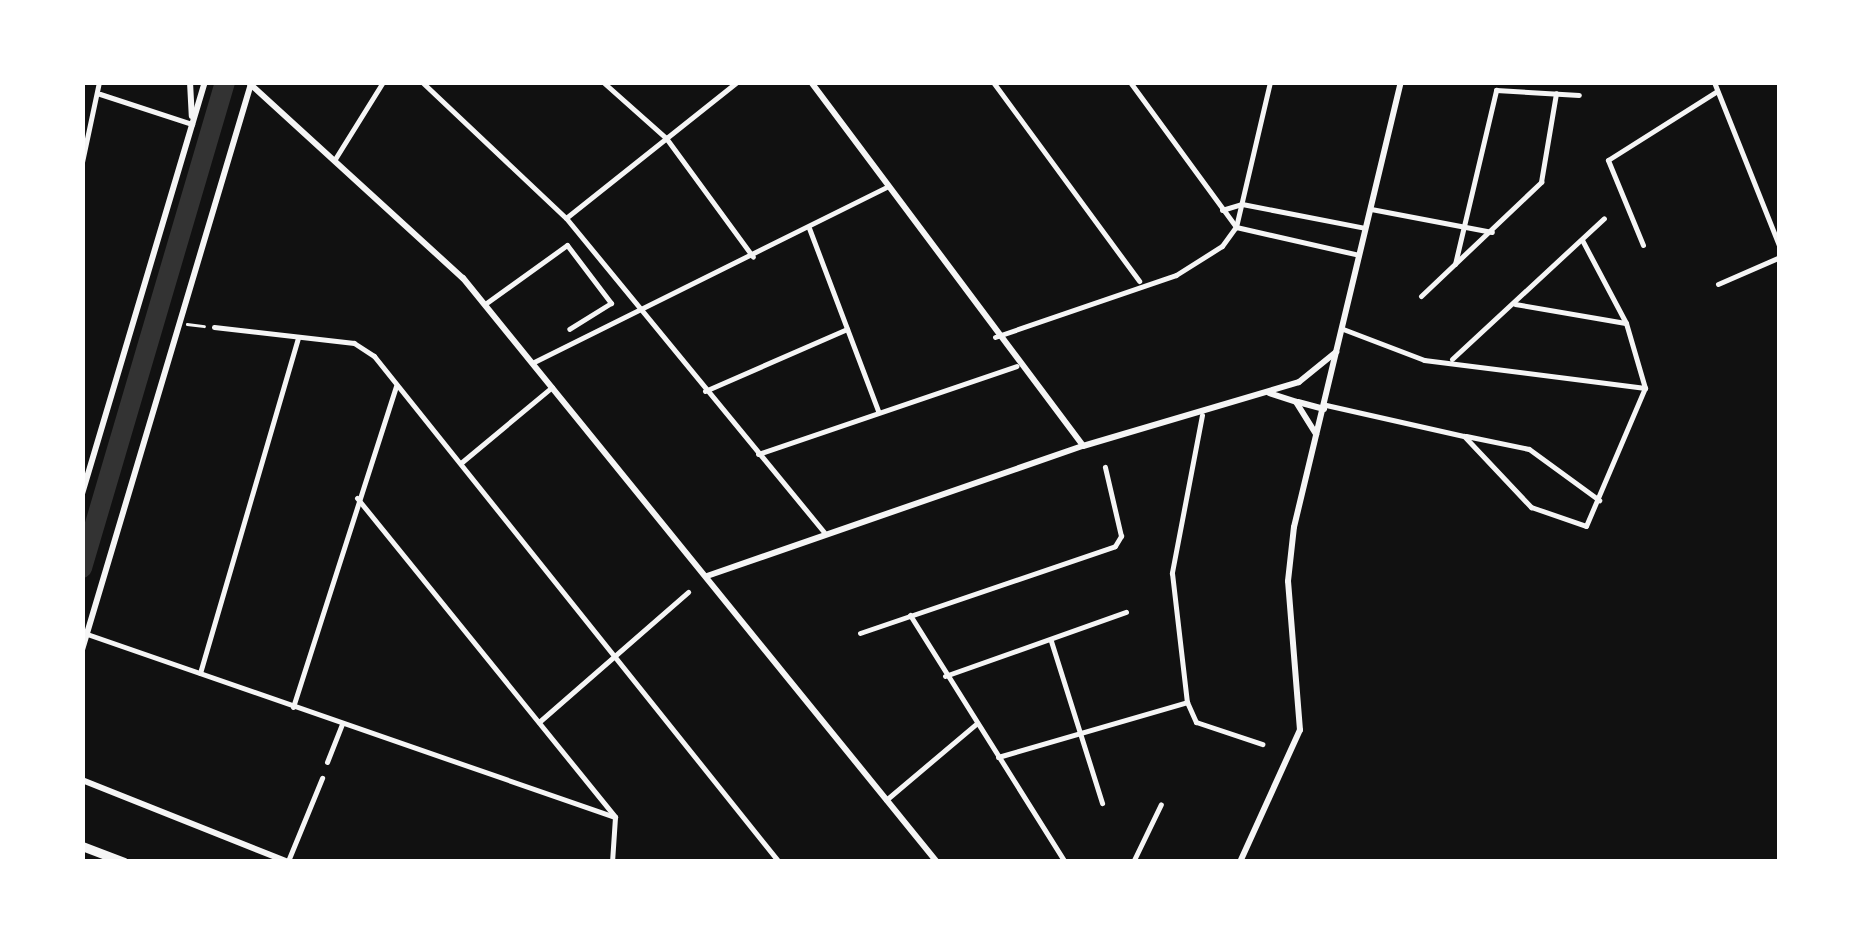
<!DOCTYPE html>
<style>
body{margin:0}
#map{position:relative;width:1862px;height:944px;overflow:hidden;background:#111;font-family:Cabin,sans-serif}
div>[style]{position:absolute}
.river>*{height:20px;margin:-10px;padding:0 10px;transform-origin:10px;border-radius:10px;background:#333}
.path>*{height:2.5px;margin:-1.25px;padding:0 1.25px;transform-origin:1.25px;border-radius:1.25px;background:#f5f5f5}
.minor>*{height:5px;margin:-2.5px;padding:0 2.5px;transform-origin:2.5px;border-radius:2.5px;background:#f5f5f5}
.tertiary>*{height:6px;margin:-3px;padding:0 3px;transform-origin:3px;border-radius:3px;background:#f5f5f5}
.motorway>*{height:9px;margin:-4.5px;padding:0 4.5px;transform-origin:4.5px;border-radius:4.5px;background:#f5f5f5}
span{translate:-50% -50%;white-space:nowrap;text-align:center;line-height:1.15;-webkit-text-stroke:8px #fff;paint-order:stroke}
.frame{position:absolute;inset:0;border:85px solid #fff;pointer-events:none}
</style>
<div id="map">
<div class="river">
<i style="left:82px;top:568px;width:507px;rotate:-73.6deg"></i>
</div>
<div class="path">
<i style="left:187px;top:324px;width:17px;rotate:7deg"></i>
</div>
<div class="minor">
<i style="left:422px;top:82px;width:198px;rotate:43.4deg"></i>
<i style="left:566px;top:218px;width:406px;rotate:50.6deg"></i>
<i style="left:603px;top:82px;width:84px;rotate:41.6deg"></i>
<i style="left:666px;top:138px;width:147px;rotate:53.8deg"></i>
<i style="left:993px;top:82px;width:247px;rotate:53.7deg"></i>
<i style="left:1130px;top:82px;width:180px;rotate:53.8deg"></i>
<i style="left:1236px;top:227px;width:126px;rotate:12.8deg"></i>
<i style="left:1714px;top:82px;width:179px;rotate:68.3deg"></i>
<i style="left:100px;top:94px;width:97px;rotate:18.1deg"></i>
<i style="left:335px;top:159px;width:91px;rotate:-58.1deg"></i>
<i style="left:82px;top:162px;width:82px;rotate:-78deg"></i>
<i style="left:1371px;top:209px;width:123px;rotate:10.8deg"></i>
<i style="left:1222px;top:210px;width:21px;rotate:-17deg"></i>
<i style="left:1242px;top:204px;width:125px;rotate:11deg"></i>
<i style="left:566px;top:218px;width:218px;rotate:-38.5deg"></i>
<i style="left:809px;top:228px;width:196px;rotate:69.3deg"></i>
<i style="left:1643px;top:245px;width:92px;rotate:-112.4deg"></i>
<i style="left:1608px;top:160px;width:129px;rotate:-32.3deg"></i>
<i style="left:1455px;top:264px;width:179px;rotate:-76.7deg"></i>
<i style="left:1496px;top:90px;width:83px;rotate:3.4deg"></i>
<i style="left:1718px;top:284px;width:68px;rotate:-23.5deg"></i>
<i style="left:1421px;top:296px;width:166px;rotate:-43.5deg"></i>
<i style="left:1541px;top:182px;width:90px;rotate:-80.4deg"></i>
<i style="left:485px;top:304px;width:101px;rotate:-35.7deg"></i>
<i style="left:567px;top:245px;width:73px;rotate:52.8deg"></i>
<i style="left:611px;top:303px;width:49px;rotate:148.2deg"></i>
<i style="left:1515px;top:304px;width:112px;rotate:9.8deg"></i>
<i style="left:214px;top:327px;width:141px;rotate:6.5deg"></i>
<i style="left:354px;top:343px;width:24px;rotate:33deg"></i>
<i style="left:374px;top:356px;width:648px;rotate:51.33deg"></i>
<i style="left:1343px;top:329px;width:87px;rotate:20.9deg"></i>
<i style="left:1424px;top:360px;width:223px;rotate:7.2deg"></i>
<i style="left:995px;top:337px;width:191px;rotate:-18.9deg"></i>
<i style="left:1176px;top:275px;width:54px;rotate:-32.2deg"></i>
<i style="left:1222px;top:246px;width:24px;rotate:-54deg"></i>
<i style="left:1236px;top:227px;width:149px;rotate:-76.8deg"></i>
<i style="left:1452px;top:359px;width:207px;rotate:-42.8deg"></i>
<i style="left:534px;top:362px;width:395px;rotate:-26.4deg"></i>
<i style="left:705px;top:391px;width:155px;rotate:-23.6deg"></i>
<i style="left:1326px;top:405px;width:141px;rotate:12.7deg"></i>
<i style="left:1464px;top:436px;width:98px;rotate:46.7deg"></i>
<i style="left:1531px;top:507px;width:58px;rotate:19.1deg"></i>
<i style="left:1586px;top:526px;width:150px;rotate:-66.9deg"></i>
<i style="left:1645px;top:388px;width:68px;rotate:-106.3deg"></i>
<i style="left:1626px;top:323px;width:94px;rotate:-117.9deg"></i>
<i style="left:1202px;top:415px;width:161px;rotate:100.8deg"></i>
<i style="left:1172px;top:573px;width:130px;rotate:83.4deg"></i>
<i style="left:1187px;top:702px;width:22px;rotate:66deg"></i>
<i style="left:1196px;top:722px;width:70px;rotate:18.4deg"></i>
<i style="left:1466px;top:436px;width:64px;rotate:11.7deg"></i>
<i style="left:1529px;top:449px;width:87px;rotate:36.1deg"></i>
<i style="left:758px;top:454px;width:273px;rotate:-18.8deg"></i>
<i style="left:462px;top:462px;width:117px;rotate:-39.8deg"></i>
<i style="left:357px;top:498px;width:410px;rotate:51deg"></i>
<i style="left:615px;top:817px;width:45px;rotate:93.8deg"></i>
<i style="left:910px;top:615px;width:292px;rotate:57.9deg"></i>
<i style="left:860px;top:633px;width:269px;rotate:-18.8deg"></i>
<i style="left:1115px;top:546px;width:12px;rotate:-59deg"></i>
<i style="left:1121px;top:536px;width:71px;rotate:-103.1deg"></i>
<i style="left:87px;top:634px;width:559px;rotate:19.12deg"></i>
<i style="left:1051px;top:641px;width:170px;rotate:72.5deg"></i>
<i style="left:200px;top:673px;width:349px;rotate:-73.7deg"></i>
<i style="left:945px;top:676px;width:192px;rotate:-19.5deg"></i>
<i style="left:293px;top:707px;width:337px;rotate:-72.2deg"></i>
<i style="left:539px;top:722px;width:198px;rotate:-41.1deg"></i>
<i style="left:998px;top:757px;width:197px;rotate:-16.2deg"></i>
<i style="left:327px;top:762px;width:41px;rotate:-68.5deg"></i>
<i style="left:886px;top:800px;width:118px;rotate:-40.2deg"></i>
<i style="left:288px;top:861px;width:90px;rotate:-67.7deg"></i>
<i style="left:1133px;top:862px;width:64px;rotate:-64.2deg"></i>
</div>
<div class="tertiary">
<i style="left:190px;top:82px;width:34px;rotate:87deg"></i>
<i style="left:248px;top:82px;width:291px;rotate:42.4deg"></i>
<i style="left:463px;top:278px;width:752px;rotate:50.94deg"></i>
<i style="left:811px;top:82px;width:454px;rotate:53.2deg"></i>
<i style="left:1083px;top:446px;width:225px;rotate:-16.5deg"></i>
<i style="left:1299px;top:382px;width:48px;rotate:-39deg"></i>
<i style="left:1269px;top:393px;width:28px;rotate:18deg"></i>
<i style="left:1296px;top:402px;width:38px;rotate:58deg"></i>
<i style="left:1298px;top:402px;width:27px;rotate:15deg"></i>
<i style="left:82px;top:494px;width:430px;rotate:-73.4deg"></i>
<i style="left:707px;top:576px;width:398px;rotate:-19.1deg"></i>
<i style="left:82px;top:650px;width:591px;rotate:-73.38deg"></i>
<i style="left:82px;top:780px;width:222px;rotate:21.7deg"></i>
<i style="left:1240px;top:862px;width:145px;rotate:-65.6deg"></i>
<i style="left:1300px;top:730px;width:149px;rotate:-94.6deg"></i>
<i style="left:1288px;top:581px;width:54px;rotate:-83.7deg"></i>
<i style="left:1294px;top:527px;width:458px;rotate:-76.5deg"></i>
</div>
<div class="motorway">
<i style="left:82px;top:846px;width:45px;rotate:20.9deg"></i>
</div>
<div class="frame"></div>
</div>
